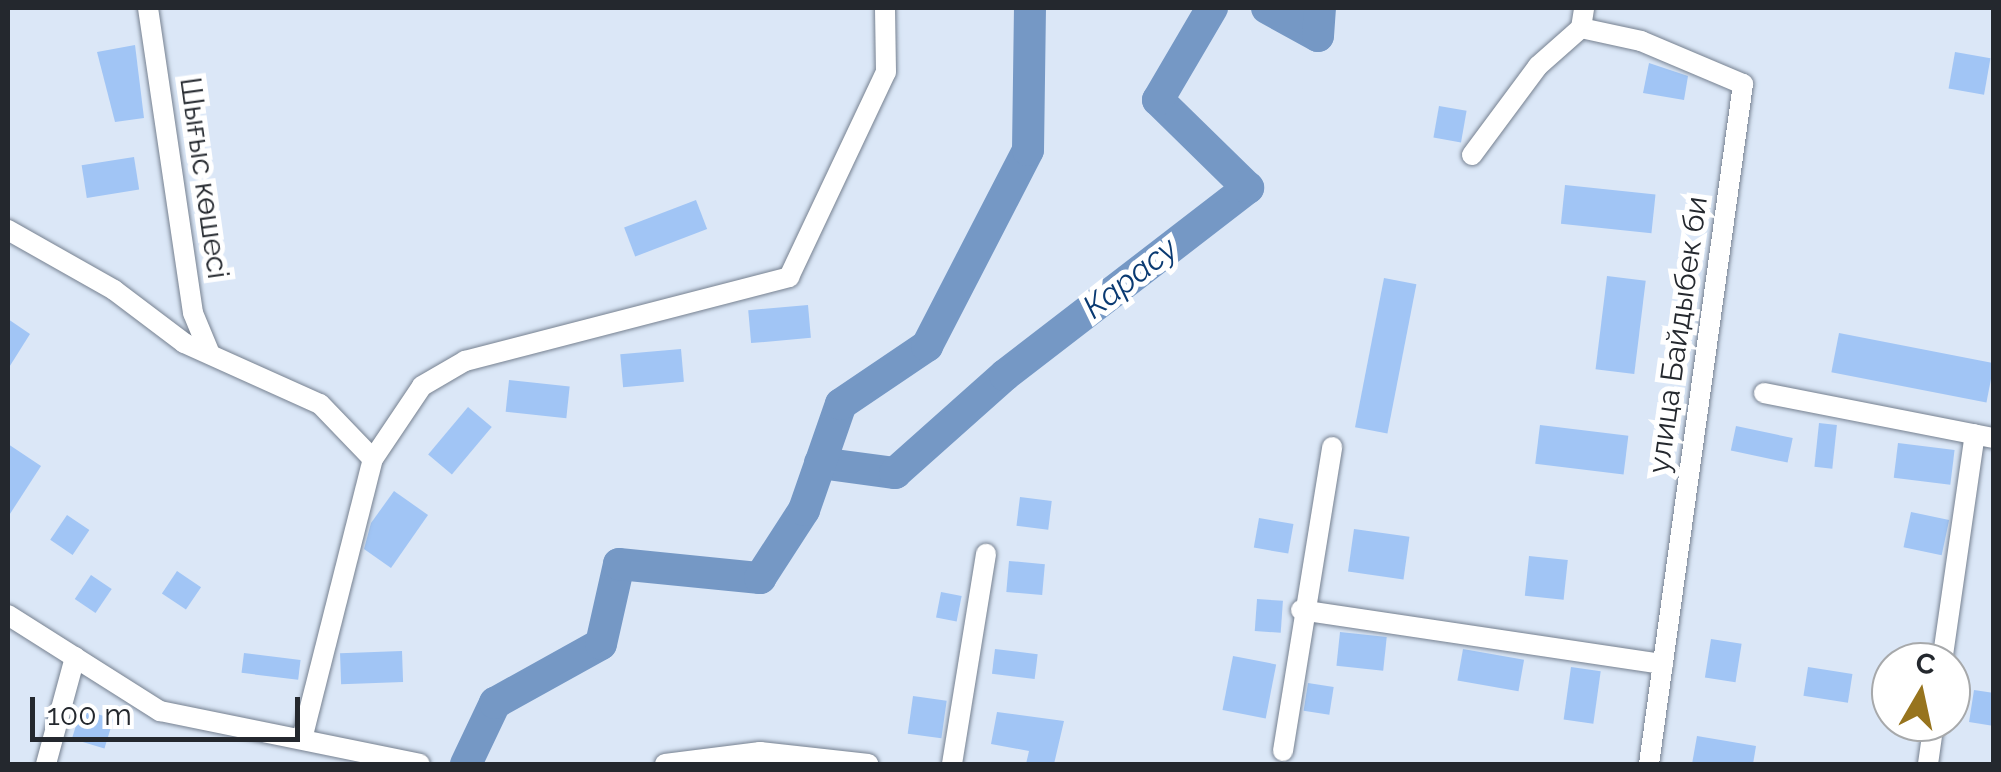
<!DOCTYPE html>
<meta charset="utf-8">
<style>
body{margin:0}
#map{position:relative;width:2001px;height:772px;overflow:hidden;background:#dbe7f7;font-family:Raleway,sans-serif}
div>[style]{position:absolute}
.river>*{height:32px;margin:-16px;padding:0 16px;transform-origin:16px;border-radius:16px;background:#7598c5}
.building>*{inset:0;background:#a1c5f5;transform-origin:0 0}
.roads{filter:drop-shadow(0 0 2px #768190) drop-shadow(0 0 2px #768190)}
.minor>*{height:20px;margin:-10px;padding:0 10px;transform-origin:10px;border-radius:10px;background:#fff}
span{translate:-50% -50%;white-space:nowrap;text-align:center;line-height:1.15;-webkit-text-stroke:10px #fff;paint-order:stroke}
.street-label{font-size:30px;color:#24282e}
.water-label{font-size:32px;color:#0a3a72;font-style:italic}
.frame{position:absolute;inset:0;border:10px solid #24282e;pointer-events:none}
.north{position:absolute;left:1871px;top:642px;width:100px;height:100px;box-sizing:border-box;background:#fff;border:2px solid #a7a9ab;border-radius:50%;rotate:9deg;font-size:28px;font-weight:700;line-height:40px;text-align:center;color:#24282e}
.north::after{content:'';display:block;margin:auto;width:35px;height:45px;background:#97741e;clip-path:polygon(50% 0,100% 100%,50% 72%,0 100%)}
.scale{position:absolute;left:30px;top:697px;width:270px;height:45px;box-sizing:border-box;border:5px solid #24282e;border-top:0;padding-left:12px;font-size:30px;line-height:35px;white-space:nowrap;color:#24282e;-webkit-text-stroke:8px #fff;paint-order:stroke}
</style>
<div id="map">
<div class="river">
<i style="left:1267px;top:8px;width:58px;rotate:28.8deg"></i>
<i style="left:1318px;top:36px;width:28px;rotate:-86deg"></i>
<i style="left:820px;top:463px;width:76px;rotate:7.6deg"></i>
<i style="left:895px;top:473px;width:147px;rotate:-41.7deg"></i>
<i style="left:1005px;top:375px;width:307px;rotate:-37.6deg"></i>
<i style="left:1248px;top:188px;width:126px;rotate:-135.6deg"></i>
<i style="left:1158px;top:100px;width:107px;rotate:-59.6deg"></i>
<i style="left:466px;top:764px;width:68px;rotate:-64.6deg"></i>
<i style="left:495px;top:703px;width:121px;rotate:-29.1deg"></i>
<i style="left:601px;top:644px;width:82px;rotate:-77.3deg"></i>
<i style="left:619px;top:564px;width:142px;rotate:5.7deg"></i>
<i style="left:760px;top:578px;width:81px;rotate:-57.1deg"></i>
<i style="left:804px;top:510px;width:112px;rotate:-70.8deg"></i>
<i style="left:841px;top:404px;width:104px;rotate:-34deg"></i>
<i style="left:927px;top:346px;width:220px;rotate:-62.7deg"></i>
<i style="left:1028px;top:150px;width:142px;rotate:-89.2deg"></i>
</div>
<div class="building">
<i style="clip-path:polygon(135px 45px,144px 118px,115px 122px,97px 52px)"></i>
<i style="left:1955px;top:52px;width:36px;height:37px;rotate:10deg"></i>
<i style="clip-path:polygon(1649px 63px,1688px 76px,1684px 100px,1643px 93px)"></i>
<i style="left:1439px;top:106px;width:28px;height:32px;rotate:10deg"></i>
<i style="left:134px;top:157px;width:33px;height:53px;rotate:81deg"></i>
<i style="left:1565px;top:185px;width:91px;height:39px;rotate:6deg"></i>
<i style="left:696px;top:200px;width:31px;height:77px;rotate:69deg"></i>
<i style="left:1607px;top:276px;width:39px;height:94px;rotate:7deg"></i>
<i style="left:1384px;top:278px;width:33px;height:152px;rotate:11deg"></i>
<i style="left:808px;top:305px;width:33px;height:60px;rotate:85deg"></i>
<i style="clip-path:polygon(8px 319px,30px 334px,8px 369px)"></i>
<i style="left:1839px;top:333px;width:158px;height:40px;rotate:11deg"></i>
<i style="left:681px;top:349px;width:33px;height:61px;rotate:85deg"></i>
<i style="left:509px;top:380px;width:61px;height:32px;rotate:6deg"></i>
<i style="left:468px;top:407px;width:31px;height:62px;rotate:40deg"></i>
<i style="left:1819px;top:423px;width:18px;height:44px;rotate:6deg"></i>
<i style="left:1540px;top:425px;width:89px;height:39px;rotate:7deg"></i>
<i style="left:1736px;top:426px;width:58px;height:25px;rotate:12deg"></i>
<i style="left:1898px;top:443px;width:57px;height:35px;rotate:7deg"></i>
<i style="clip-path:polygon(8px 444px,41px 466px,8px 517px)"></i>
<i style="clip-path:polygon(394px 491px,428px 515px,391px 568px,364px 549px,371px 523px)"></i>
<i style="left:1020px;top:497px;width:32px;height:29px;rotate:7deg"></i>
<i style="left:1911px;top:512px;width:39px;height:36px;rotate:12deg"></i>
<i style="left:67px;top:515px;width:27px;height:30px;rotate:34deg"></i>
<i style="left:1259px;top:518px;width:35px;height:30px;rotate:10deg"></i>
<i style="left:1354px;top:529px;width:56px;height:43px;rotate:8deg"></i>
<i style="left:1529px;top:556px;width:39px;height:40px;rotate:6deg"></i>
<i style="left:1009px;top:561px;width:36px;height:31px;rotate:5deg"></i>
<i style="left:177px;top:571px;width:29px;height:27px;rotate:34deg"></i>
<i style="left:91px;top:575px;width:25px;height:29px;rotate:34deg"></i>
<i style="left:941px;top:592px;width:21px;height:26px;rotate:11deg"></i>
<i style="left:1257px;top:599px;width:26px;height:32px;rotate:4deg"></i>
<i style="left:1340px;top:632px;width:47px;height:34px;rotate:6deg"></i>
<i style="left:1711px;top:639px;width:31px;height:39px;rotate:9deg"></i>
<i style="left:995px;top:649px;width:43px;height:25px;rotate:7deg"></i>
<i style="left:1463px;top:649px;width:62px;height:32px;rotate:10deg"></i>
<i style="left:402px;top:651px;width:31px;height:62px;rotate:88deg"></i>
<i style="left:244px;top:653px;width:57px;height:20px;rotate:7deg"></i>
<i style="left:1233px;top:656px;width:44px;height:55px;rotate:11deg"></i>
<i style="left:1571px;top:667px;width:30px;height:53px;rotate:8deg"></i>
<i style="left:1808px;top:667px;width:45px;height:29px;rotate:9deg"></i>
<i style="left:1308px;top:683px;width:26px;height:28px;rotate:9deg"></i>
<i style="clip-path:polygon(1974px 690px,1994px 693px,1994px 726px,1969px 722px)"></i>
<i style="left:913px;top:696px;width:34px;height:38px;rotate:8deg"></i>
<i style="left:81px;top:709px;width:34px;height:31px;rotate:17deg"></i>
<i style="clip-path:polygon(997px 712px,1064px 721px,1054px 764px,1026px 764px,1029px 751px,991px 744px)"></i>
<i style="clip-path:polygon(1697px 736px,1756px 746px,1753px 764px,1692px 764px)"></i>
</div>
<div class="roads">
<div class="minor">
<i style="left:148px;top:8px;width:308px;rotate:81.6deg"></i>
<i style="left:193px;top:313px;width:44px;rotate:67.5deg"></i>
<i style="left:1581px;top:28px;width:61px;rotate:12.2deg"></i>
<i style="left:1641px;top:41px;width:111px;rotate:22.9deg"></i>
<i style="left:1743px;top:84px;width:686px;rotate:97.87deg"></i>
<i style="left:1472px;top:155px;width:111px;rotate:-53.4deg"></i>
<i style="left:1538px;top:66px;width:57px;rotate:-41.5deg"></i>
<i style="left:1581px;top:28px;width:20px;rotate:-81deg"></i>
<i style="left:8px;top:230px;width:122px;rotate:29.5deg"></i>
<i style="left:114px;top:290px;width:88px;rotate:37.1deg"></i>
<i style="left:184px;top:343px;width:149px;rotate:24.2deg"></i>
<i style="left:320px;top:404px;width:76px;rotate:46.1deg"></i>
<i style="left:1764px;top:393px;width:234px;rotate:11.1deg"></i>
<i style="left:1301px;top:610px;width:366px;rotate:8.5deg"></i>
<i style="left:8px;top:615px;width:180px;rotate:32.3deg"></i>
<i style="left:160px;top:711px;width:265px;rotate:11.5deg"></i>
<i style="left:1942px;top:662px;width:230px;rotate:-81.8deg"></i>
<i style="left:302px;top:739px;width:289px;rotate:-75.8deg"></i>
<i style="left:373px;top:459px;width:88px;rotate:-56.1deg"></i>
<i style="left:422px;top:386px;width:50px;rotate:-30.2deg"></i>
<i style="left:465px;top:361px;width:335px;rotate:-14.5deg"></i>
<i style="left:789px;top:277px;width:227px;rotate:-64.7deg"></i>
<i style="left:886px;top:72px;width:64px;rotate:-90.9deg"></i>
<i style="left:1283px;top:751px;width:308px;rotate:-80.8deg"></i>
<i style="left:46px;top:764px;width:111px;rotate:-74.8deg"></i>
<i style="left:665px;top:764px;width:96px;rotate:-7.2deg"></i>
<i style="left:760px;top:752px;width:109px;rotate:6.3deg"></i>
<i style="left:952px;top:764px;width:213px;rotate:-80.8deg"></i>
<i style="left:1928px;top:764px;width:42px;rotate:-81.9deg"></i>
</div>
</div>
<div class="street-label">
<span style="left:204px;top:178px;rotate:82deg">Шығыс көшесі</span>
<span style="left:1678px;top:335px;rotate:-82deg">улица Байдыбек би</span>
</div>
<div class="water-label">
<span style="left:1130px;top:278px;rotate:-38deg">Карасу</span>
</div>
<div class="frame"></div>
<div class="north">С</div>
<div class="scale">100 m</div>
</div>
